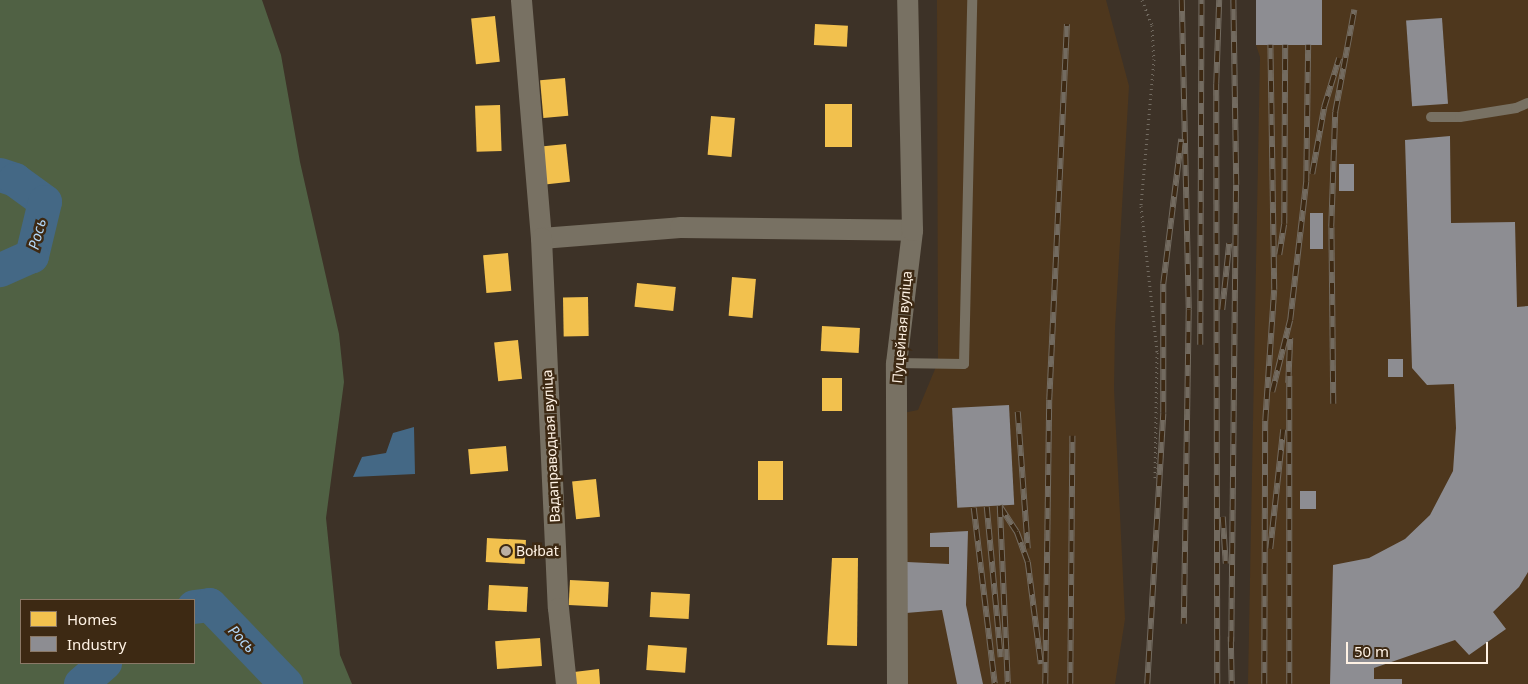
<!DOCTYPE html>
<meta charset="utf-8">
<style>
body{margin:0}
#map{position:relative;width:1528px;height:684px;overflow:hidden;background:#3d3227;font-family:"Noto Sans",sans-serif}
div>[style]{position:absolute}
.built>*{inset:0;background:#4e371d}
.green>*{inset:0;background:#506144}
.water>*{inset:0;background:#446885}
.homes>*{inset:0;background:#f2c14e;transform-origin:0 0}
.industry>*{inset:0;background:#8d8d92;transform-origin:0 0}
.river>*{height:34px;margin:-17px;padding:0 17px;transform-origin:17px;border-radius:17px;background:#446885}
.path>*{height:3px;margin-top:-1.5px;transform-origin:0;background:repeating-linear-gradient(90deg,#726b61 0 1px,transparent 0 5px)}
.lane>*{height:10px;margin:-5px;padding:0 5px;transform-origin:5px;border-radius:5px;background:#787163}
.street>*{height:21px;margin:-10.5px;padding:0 10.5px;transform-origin:10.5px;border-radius:10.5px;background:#787163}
.rail>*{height:5.5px;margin-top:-2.75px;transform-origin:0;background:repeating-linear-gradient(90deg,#3d2913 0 11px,#736b60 0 22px);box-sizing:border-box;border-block:1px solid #736b60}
.dots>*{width:14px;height:14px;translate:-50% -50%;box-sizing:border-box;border:2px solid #3d2913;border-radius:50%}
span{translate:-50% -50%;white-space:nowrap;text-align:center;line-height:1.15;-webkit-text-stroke:5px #3d2913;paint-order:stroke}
.street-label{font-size:14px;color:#fff2e4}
.poi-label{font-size:14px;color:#fff2e4}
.left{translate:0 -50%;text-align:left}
.water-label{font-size:15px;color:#b1d6f7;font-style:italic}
.legend{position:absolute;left:20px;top:599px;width:175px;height:65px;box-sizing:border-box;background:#3d2913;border:1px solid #8b7967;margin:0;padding:6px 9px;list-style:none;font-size:15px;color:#fff2e4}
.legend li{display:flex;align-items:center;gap:10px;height:25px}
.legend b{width:25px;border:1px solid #8b7967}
.scale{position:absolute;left:1346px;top:642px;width:142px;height:22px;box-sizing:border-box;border:2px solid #fff2e4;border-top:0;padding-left:6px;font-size:15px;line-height:18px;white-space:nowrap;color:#fff2e4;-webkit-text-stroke:4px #3d2913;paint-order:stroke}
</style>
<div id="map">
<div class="built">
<i style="clip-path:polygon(937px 0,1106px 0,1129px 86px,1115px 328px,1114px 389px,1125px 619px,1115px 684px,906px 684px,903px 413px,918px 410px,938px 362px)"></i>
<i style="clip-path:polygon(1256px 0,1528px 0,1528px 684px,1248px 684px,1260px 57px,1256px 45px)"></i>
</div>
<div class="green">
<i style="clip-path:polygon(evenodd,0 0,262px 0,281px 55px,300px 162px,339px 334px,344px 382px,326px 518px,340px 655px,352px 684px,0 684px,0 0,21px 600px,194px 600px,194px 663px,21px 663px,21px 600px)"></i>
</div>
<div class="water">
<i style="clip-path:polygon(414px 427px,415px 474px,353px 477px,362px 457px,386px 453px,393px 433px)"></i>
</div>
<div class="homes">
<i style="left:495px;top:16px;width:46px;height:24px;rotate:84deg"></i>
<i style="left:815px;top:24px;width:33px;height:21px;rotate:3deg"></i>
<i style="left:565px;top:78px;width:38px;height:25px;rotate:85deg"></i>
<i style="left:852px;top:104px;width:43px;height:27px;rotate:90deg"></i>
<i style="left:500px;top:105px;width:46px;height:25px;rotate:88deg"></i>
<i style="left:711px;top:116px;width:24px;height:39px;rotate:5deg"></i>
<i style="left:566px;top:144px;width:38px;height:25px;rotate:84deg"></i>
<i style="left:508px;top:253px;width:38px;height:25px;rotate:85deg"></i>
<i style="left:732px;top:277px;width:24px;height:39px;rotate:5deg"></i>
<i style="left:637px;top:283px;width:39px;height:24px;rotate:6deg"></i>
<i style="left:588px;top:297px;width:39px;height:25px;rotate:89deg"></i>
<i style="left:822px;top:326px;width:38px;height:25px;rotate:3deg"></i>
<i style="left:518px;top:340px;width:39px;height:24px;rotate:84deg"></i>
<i style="left:822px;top:378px;width:20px;height:33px"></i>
<i style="left:506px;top:446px;width:25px;height:38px;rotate:85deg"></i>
<i style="left:758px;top:461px;width:25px;height:39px"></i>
<i style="left:596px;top:479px;width:38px;height:24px;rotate:84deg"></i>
<i style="left:487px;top:538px;width:39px;height:24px;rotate:3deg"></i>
<i style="clip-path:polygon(832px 558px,858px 558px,857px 646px,827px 645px)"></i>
<i style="left:570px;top:580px;width:39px;height:25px;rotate:3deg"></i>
<i style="left:489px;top:585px;width:39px;height:25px;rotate:3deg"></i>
<i style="left:651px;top:592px;width:39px;height:25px;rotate:3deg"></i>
<i style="left:540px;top:638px;width:28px;height:45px;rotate:86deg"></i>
<i style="left:648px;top:645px;width:39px;height:25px;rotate:4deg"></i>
<i style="clip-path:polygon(599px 669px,600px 684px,576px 684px,574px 672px)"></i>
</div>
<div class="industry">
<i style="left:1256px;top:0;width:66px;height:45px"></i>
<i style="left:1442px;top:18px;width:86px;height:36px;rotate:86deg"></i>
<i style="clip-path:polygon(1450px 136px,1451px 223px,1515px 222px,1517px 307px,1528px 306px,1528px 572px,1519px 587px,1493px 612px,1506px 629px,1469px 655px,1455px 640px,1374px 668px,1374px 679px,1402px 679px,1402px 684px,1330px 684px,1333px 565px,1369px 558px,1405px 539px,1430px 515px,1453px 471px,1456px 428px,1454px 384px,1427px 385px,1412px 368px,1405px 140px)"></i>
<i style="left:1339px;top:164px;width:15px;height:27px"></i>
<i style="left:1310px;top:213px;width:13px;height:36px"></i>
<i style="left:1388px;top:359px;width:15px;height:18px"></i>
<i style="left:1009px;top:405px;width:100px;height:57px;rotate:87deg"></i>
<i style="left:1300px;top:491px;width:16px;height:18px"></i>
<i style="clip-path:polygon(968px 531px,966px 605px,983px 684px,957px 684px,942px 610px,906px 613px,907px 562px,949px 564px,949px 547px,930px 547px,930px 533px)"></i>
</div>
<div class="river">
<i style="left:0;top:175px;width:16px;rotate:18deg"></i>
<i style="left:15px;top:180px;width:37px;rotate:36deg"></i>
<i style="left:45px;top:202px;width:56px;rotate:103.5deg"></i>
<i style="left:32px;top:256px;width:35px;rotate:156deg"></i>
<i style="left:194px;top:607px;width:16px;rotate:-7deg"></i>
<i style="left:210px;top:605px;width:110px;rotate:46.1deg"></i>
<i style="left:81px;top:684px;width:32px;rotate:-41deg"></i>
</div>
<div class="path">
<i style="left:1142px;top:0;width:27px;rotate:68deg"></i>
<i style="left:1152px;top:25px;width:34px;rotate:87deg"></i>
<i style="left:1154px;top:59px;width:148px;rotate:95.1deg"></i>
<i style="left:1141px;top:206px;width:147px;rotate:83.7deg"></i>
<i style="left:1157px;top:352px;width:127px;rotate:90.9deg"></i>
</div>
<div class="lane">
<i style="left:1431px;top:117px;width:29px"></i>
<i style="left:1460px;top:117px;width:57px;rotate:-9.1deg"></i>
<i style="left:1516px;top:108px;width:13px;rotate:-23deg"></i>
<i style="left:896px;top:363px;width:68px;rotate:0.8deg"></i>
<i style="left:964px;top:364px;width:364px;rotate:-88.7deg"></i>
</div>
<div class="street">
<i style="left:521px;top:0;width:239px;rotate:85.2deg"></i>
<i style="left:541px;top:238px;width:139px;rotate:-4.5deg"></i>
<i style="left:680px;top:227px;width:232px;rotate:0.7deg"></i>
<i style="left:541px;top:238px;width:370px;rotate:87.4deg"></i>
<i style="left:558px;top:608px;width:76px;rotate:84deg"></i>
<i style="left:897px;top:684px;width:321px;rotate:-90.2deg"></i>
<i style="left:896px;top:363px;width:134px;rotate:-83.1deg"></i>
<i style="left:912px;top:230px;width:230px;rotate:-91.2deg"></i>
</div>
<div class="rail">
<i style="left:1182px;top:0;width:310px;rotate:88.7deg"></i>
<i style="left:1189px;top:310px;width:314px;rotate:90.9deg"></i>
<i style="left:1312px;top:174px;width:68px;rotate:-79.8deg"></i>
<i style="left:1324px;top:107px;width:51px;rotate:-73deg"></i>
<i style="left:1279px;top:255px;width:31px;rotate:-81deg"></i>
<i style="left:1284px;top:224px;width:179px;rotate:-89.7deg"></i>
<i style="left:1222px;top:310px;width:67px;rotate:-84deg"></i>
<i style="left:1200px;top:345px;width:345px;rotate:-89.8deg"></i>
<i style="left:1288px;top:383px;width:45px;rotate:-87.5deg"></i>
<i style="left:1272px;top:392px;width:74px;rotate:-76deg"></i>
<i style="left:1290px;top:320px;width:139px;rotate:-83.4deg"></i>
<i style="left:1306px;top:182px;width:137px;rotate:-89.2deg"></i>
<i style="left:1333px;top:404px;width:177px;rotate:-90.6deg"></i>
<i style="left:1331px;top:227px;width:115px;rotate:-88deg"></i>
<i style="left:1335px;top:112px;width:104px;rotate:-79.4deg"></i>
<i style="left:1018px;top:412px;width:137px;rotate:85.8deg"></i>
<i style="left:1000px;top:506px;width:31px;rotate:57deg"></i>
<i style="left:1017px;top:532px;width:32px;rotate:70deg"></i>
<i style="left:1028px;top:562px;width:103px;rotate:82.7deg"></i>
<i style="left:1000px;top:506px;width:178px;rotate:87.4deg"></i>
<i style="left:987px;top:507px;width:151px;rotate:84.7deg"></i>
<i style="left:974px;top:508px;width:177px;rotate:83.2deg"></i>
<i style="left:1223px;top:517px;width:47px;rotate:86.3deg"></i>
<i style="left:1270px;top:549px;width:120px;rotate:-83.8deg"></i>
<i style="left:1231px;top:637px;width:47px;rotate:88.8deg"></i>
<i style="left:1231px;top:642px;width:457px;rotate:-89.4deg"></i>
<i style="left:1236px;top:185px;width:185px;rotate:-90.9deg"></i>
<i style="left:1045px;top:684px;width:284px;rotate:-89.2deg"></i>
<i style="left:1049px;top:400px;width:376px;rotate:-87.3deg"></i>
<i style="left:1070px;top:684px;width:248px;rotate:-89.5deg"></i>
<i style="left:1147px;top:684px;width:271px;rotate:-86.6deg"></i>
<i style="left:1163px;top:413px;width:129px;rotate:-90deg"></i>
<i style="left:1163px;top:284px;width:146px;rotate:-82.9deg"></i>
<i style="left:1217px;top:684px;width:600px;rotate:-90.1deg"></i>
<i style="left:1216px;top:84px;width:84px;rotate:-88deg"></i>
<i style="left:1264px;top:684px;width:263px;rotate:-89.8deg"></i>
<i style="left:1265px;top:421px;width:131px;rotate:-86.1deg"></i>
<i style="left:1274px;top:290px;width:245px;rotate:-90.9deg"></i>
<i style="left:1289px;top:684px;width:308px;rotate:-90deg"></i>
</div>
<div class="dots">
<i style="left:506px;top:551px;background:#bbafa2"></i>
</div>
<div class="street-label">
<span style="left:902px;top:327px;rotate:-85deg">Пуцейная вуліца</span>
<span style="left:551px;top:446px;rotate:-93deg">Вадаправодная вуліца</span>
</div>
<div class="poi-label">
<span class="left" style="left:516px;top:551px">Bołbat</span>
</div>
<div class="water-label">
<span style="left:37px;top:234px;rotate:-75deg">Рось</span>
<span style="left:242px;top:639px;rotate:46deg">Рось</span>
</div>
<ul class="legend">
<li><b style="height:14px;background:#f2c14e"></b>Homes</li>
<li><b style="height:14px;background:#8d8d92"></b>Industry</li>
</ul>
<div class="scale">50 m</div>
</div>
